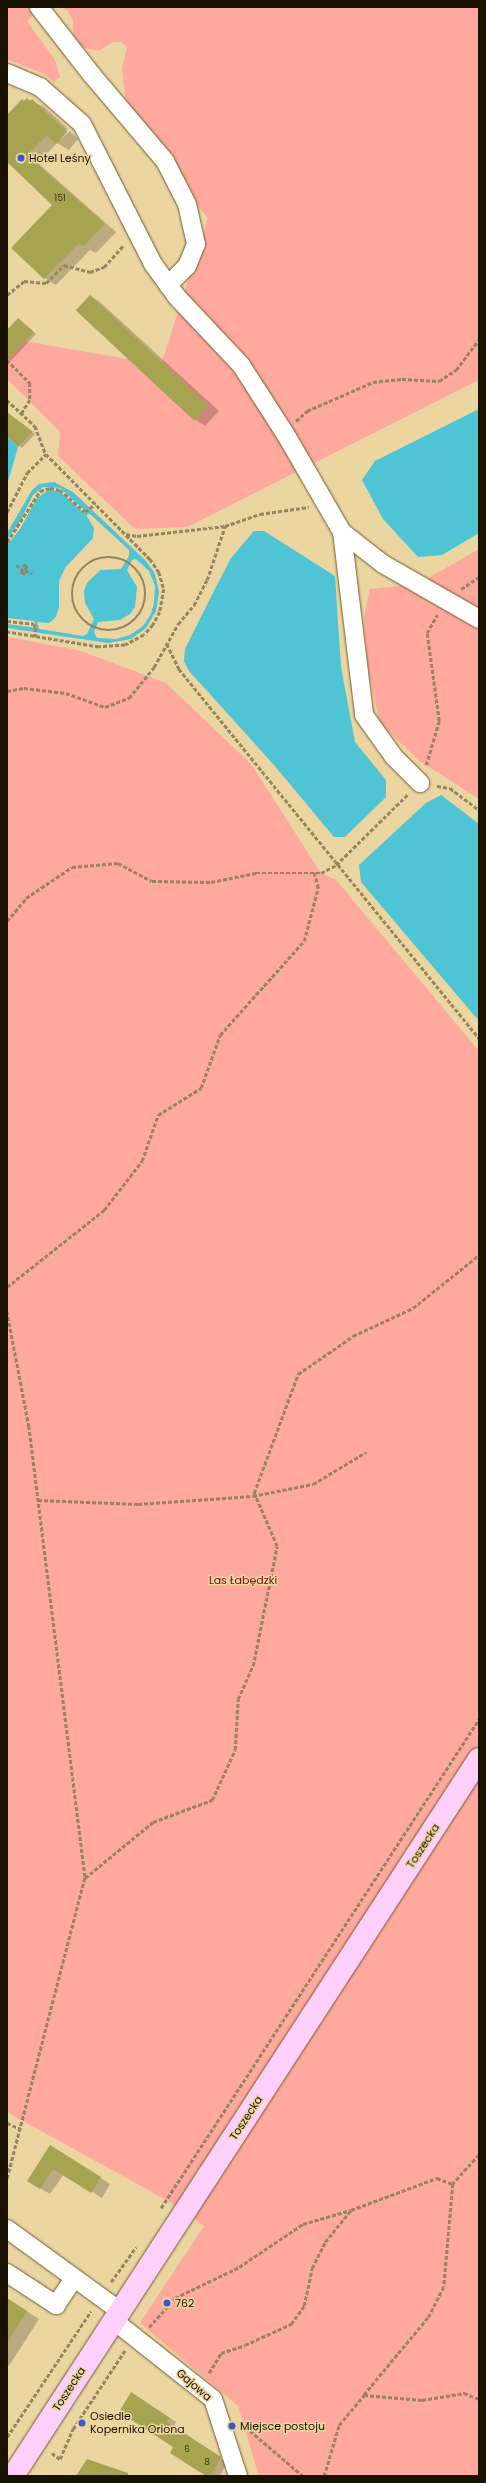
<!DOCTYPE html>
<meta charset="utf-8">
<style>
body{margin:0}
#map{position:relative;width:486px;height:2483px;overflow:hidden;background:#ebd5a1;font-family:Poppins,sans-serif}
div>[style]{position:absolute}
.green>*{inset:0;background:#ffa89d}
.water>*{inset:0;background:#4ec4d4}
.shadow>*{inset:0;background:#0003}
.building>*{inset:0;background:#a6a451;transform-origin:0 0}
.path>*{height:2.5px;margin-top:-1.25px;transform-origin:0;background:repeating-linear-gradient(90deg,#958560 0 4px,transparent 0 6px)}
.path>.ring{margin:-1.25px;padding:0;box-sizing:content-box;background:none;border:2.5px solid #958560;border-radius:50%}
.roads{filter:drop-shadow(0 0 1px #6f5c2b) drop-shadow(0 0 1px #6f5c2b)}
.minor>*{height:18px;margin:-9px;padding:0 9px;transform-origin:9px;border-radius:9px;background:#fff}
.major>*{height:22px;margin:-11px;padding:0 11px;transform-origin:11px;border-radius:11px;background:#fdd0fb}
.dots>*{width:11px;height:11px;translate:-50% -50%;box-sizing:border-box;border:2px solid #ebd5a1;border-radius:50%}
span{translate:-50% -50%;white-space:nowrap;text-align:center;line-height:1.15;-webkit-text-stroke:3px #ebd5a1;paint-order:stroke}
.number-label{font-size:9px;color:#3d3615}
.number-label span{-webkit-text-stroke-width:0}
.poi-label{font-size:11px;color:#1a1201}
.left{translate:0 -50%;text-align:left}
.park-label{font-size:11px;color:#730a0a}
.street-label{font-size:11px;color:#1a1201}
.frame{position:absolute;inset:0;border:8px solid #1a1201;pointer-events:none}
</style>
<div id="map">
<div class="green">
<i style="clip-path:polygon(7px 7px,54px 7px,41px 9px,27px 21px,55px 60px,60px 77px,54px 82px,44px 74px,7px 59px)"></i>
<i style="clip-path:polygon(62px 7px,479px 7px,479px 380px,187px 527px,135px 529px,58px 456px,60px 432px,7px 379px,7px 338px,161px 365px,208px 218px,174px 179px,126px 103px,122px 69px,127px 47px,121px 42px,113px 42px,98px 51px,81px 47px,73px 33px,73px 20px,68px 11px)"></i>
<i style="clip-path:polygon(479px 549px,479px 799px,418px 760px,380px 723px,368px 670px,364px 617px,370px 589px,418px 584px)"></i>
<i style="clip-path:polygon(7px 637px,78px 650px,166px 683px,251px 764px,321px 873px,336px 880px,479px 1051px,479px 2476px,259px 2476px,238px 2406px,140px 2323px,204px 2226px,170px 2202px,12px 2115px,7px 2110px)"></i>
</div>
<div class="water">
<i style="clip-path:polygon(479px 409px,479px 533px,442px 555px,418px 557px,383px 519px,362px 480px,375px 461px)"></i>
<i style="clip-path:polygon(7px 436px,18px 447px,7px 485px)"></i>
<i style="clip-path:polygon(evenodd,54px 482px,73px 492px,146px 561px,155px 574px,159px 592px,156px 611px,146px 628px,131px 639px,108px 643px,7px 628px,7px 624px,37px 628px,34px 621px,7px 618px,7px 545px,20px 529px,37px 498px,49px 490px,59px 491px,84px 513px,88px 513px,60px 488px,43px 487px,33px 495px,20px 521px,7px 539px,7px 533px,32px 490px,39px 484px,54px 482px,90px 514px,129px 550px,129px 556px,121px 569px,100px 570px,87px 583px,84px 591px,85px 603px,94px 619px,87px 634px,83px 636px,39px 629px,37px 622px,49px 623px,56px 617px,59px 607px,59px 581px,65px 568px,93px 538px,94px 528px,86px 515px,90px 514px,54px 482px,136px 559px,149px 571px,155px 586px,154px 603px,151px 614px,143px 626px,130px 635px,116px 639px,97px 638px,94px 632px,98px 622px,120px 620px,130px 614px,135px 607px,137px 587px,127px 570px,132px 560px,136px 559px)"></i>
<i style="clip-path:polygon(254px 531px,264px 531px,335px 576px,341px 667px,355px 742px,386px 780px,386px 797px,345px 837px,334px 837px,274px 765px,189px 671px,184px 661px,185px 649px,214px 591px,231px 558px)"></i>
<i style="clip-path:polygon(441px 795px,479px 824px,479px 1021px,361px 882px,359px 865px,426px 803px)"></i>
</div>
<div class="shadow">
<i style="clip-path:polygon(27px 99px,44px 107px,68px 129px,56px 143px,70px 131px,78px 139px,69px 150px,57px 143px,38px 163px,116px 232px,96px 253px,90px 250px,56px 285px,45px 278px,12px 248px,53px 205px,7px 161px,7px 116px)"></i>
<i style="clip-path:polygon(91px 296px,100px 302px,219px 411px,205px 426px,196px 420px)"></i>
<i style="clip-path:polygon(19px 319px,36px 334px,11px 361px,7px 358px,7px 332px)"></i>
<i style="clip-path:polygon(7px 421px,19px 424px,21px 422px,35px 434px,22px 448px,7px 435px)"></i>
<i style="clip-path:polygon(60px 2152px,110px 2184px,102px 2198px,64px 2174px,50px 2194px,28px 2181px)"></i>
<i style="clip-path:polygon(7px 2299px,39px 2319px,9px 2366px,7px 2365px)"></i>
<i style="clip-path:polygon(138px 2397px,176px 2422px,174px 2426px,227px 2463px,220px 2476px,208px 2476px,175px 2447px)"></i>
</div>
<div class="building">
<i style="clip-path:polygon(27px 98px,30px 101px,32px 99px,67px 132px,56px 144px,47px 135px,27px 155px,105px 224px,83px 247px,79px 243px,44px 279px,11px 248px,52px 205px,7px 162px,7px 115px,22px 99px,24px 101px)"></i>
<i style="left:90px;top:295px;width:162px;height:21px;rotate:43deg"></i>
<i style="clip-path:polygon(18px 318px,34px 332px,7px 360px,7px 330px)"></i>
<i style="clip-path:polygon(7px 412px,33px 432px,18px 447px,7px 436px)"></i>
<i style="clip-path:polygon(50px 2145px,101px 2177px,91px 2193px,53px 2169px,40px 2189px,27px 2181px)"></i>
<i style="clip-path:polygon(7px 2298px,27px 2311px,7px 2343px)"></i>
<i style="clip-path:polygon(131px 2392px,170px 2418px,167px 2422px,221px 2457px,211px 2476px,206px 2476px,170px 2453px,173px 2447px,119px 2412px)"></i>
<i style="clip-path:polygon(87px 2459px,128px 2473px,128px 2476px,76px 2476px)"></i>
</div>
<div class="path">
<i style="left:7px;top:295px;width:22px;rotate:-39deg"></i>
<i style="left:24px;top:281px;width:22px;rotate:5deg"></i>
<i style="left:46px;top:283px;width:25px;rotate:-45deg"></i>
<i style="left:64px;top:265px;width:27px;rotate:15deg"></i>
<i style="left:90px;top:272px;width:15px;rotate:-20deg"></i>
<i style="left:104px;top:267px;width:30px;rotate:-48deg"></i>
<i style="left:7px;top:360px;width:33px;rotate:45deg"></i>
<i style="left:30px;top:383px;width:17px;rotate:90deg"></i>
<i style="left:30px;top:400px;width:15px;rotate:122deg"></i>
<i style="left:7px;top:400px;width:38px;rotate:43deg"></i>
<i style="left:35px;top:426px;width:30px;rotate:69deg"></i>
<i style="left:46px;top:454px;width:148px;rotate:45.3deg"></i>
<i style="left:150px;top:559px;width:16px;rotate:55deg"></i>
<i style="left:159px;top:572px;width:18px;rotate:74deg"></i>
<i style="left:164px;top:589px;width:23px;rotate:100deg"></i>
<i style="left:160px;top:612px;width:15px;rotate:118deg"></i>
<i style="left:153px;top:625px;width:13px;rotate:132deg"></i>
<i style="left:144px;top:635px;width:21px;rotate:152deg"></i>
<i style="left:125px;top:645px;width:26px;rotate:176deg"></i>
<i style="left:99px;top:647px;width:93px;rotate:-170.7deg"></i>
<i style="left:296px;top:421px;width:15px;rotate:-42deg"></i>
<i style="left:307px;top:411px;width:72px;rotate:-23.7deg"></i>
<i style="left:373px;top:382px;width:29px;rotate:-6deg"></i>
<i style="left:402px;top:379px;width:37px;rotate:3deg"></i>
<i style="left:439px;top:381px;width:20px;rotate:-33deg"></i>
<i style="left:456px;top:370px;width:39px;rotate:-53deg"></i>
<i style="left:7px;top:512px;width:44px;rotate:-62.9deg"></i>
<i style="left:27px;top:473px;width:27px;rotate:-45deg"></i>
<i style="left:126px;top:534px;width:11px;rotate:10deg"></i>
<i style="left:137px;top:536px;width:89px;rotate:-6.5deg"></i>
<i style="left:7px;top:542px;width:61px;rotate:-57.1deg"></i>
<i style="left:40px;top:491px;width:10px;rotate:-17deg"></i>
<i style="left:50px;top:488px;width:10px;rotate:11deg"></i>
<i style="left:60px;top:490px;width:33px;rotate:41deg"></i>
<i style="left:85px;top:512px;width:13px;rotate:-39deg"></i>
<i class="ring" style="left:72px;top:557px;width:71.5px;height:71.5px"></i>
<i style="left:16px;top:565px;width:7px;rotate:27deg"></i>
<i style="left:24px;top:565px;width:3px;rotate:18deg"></i>
<i style="left:27px;top:566px;width:9px;rotate:111deg"></i>
<i style="left:24px;top:574px;width:4px;rotate:-146deg"></i>
<i style="left:21px;top:572px;width:8px;rotate:-67deg"></i>
<i style="left:25px;top:570px;width:8px;rotate:23deg"></i>
<i style="left:461px;top:589px;width:22px;rotate:-34deg"></i>
<i style="left:7px;top:621px;width:27px;rotate:6deg"></i>
<i style="left:34px;top:624px;width:4px;rotate:63deg"></i>
<i style="left:36px;top:628px;width:9px;rotate:96deg"></i>
<i style="left:167px;top:644px;width:28px;rotate:64deg"></i>
<i style="left:179px;top:669px;width:476px;rotate:50.9deg"></i>
<i style="left:7px;top:691px;width:17px;rotate:-10deg"></i>
<i style="left:24px;top:688px;width:42px;rotate:6.8deg"></i>
<i style="left:66px;top:693px;width:41px;rotate:19.7deg"></i>
<i style="left:105px;top:707px;width:26px;rotate:-21deg"></i>
<i style="left:129px;top:698px;width:40px;rotate:-51deg"></i>
<i style="left:154px;top:667px;width:49px;rotate:-60.8deg"></i>
<i style="left:178px;top:624px;width:25px;rotate:-50deg"></i>
<i style="left:194px;top:605px;width:28px;rotate:-63deg"></i>
<i style="left:207px;top:580px;width:57px;rotate:-71.6deg"></i>
<i style="left:225px;top:526px;width:37px;rotate:-19deg"></i>
<i style="left:260px;top:514px;width:49px;rotate:-8.3deg"></i>
<i style="left:426px;top:765px;width:46px;rotate:-73.5deg"></i>
<i style="left:439px;top:721px;width:89px;rotate:-97.8deg"></i>
<i style="left:427px;top:633px;width:21px;rotate:-61deg"></i>
<i style="left:437px;top:786px;width:13px;rotate:9deg"></i>
<i style="left:450px;top:788px;width:36px;rotate:37deg"></i>
<i style="left:7px;top:921px;width:30px;rotate:-50deg"></i>
<i style="left:26px;top:898px;width:55px;rotate:-34deg"></i>
<i style="left:72px;top:867px;width:46px;rotate:-5deg"></i>
<i style="left:118px;top:863px;width:38px;rotate:28deg"></i>
<i style="left:152px;top:881px;width:59px;rotate:1deg"></i>
<i style="left:211px;top:882px;width:46px;rotate:-11.3deg"></i>
<i style="left:256px;top:873px;width:65px"></i>
<i style="left:321px;top:873px;width:17px;rotate:-28deg"></i>
<i style="left:336px;top:865px;width:100px;rotate:-44.6deg"></i>
<i style="left:7px;top:1287px;width:124px;rotate:-38.4deg"></i>
<i style="left:104px;top:1210px;width:62px;rotate:-52.2deg"></i>
<i style="left:142px;top:1161px;width:49px;rotate:-70.8deg"></i>
<i style="left:158px;top:1115px;width:51px;rotate:-32.1deg"></i>
<i style="left:201px;top:1088px;width:56px;rotate:-70.3deg"></i>
<i style="left:220px;top:1035px;width:126px;rotate:-48.2deg"></i>
<i style="left:304px;top:941px;width:55px;rotate:-75.2deg"></i>
<i style="left:318px;top:888px;width:16px;rotate:-105deg"></i>
<i style="left:7px;top:1311px;width:117px;rotate:79.2deg"></i>
<i style="left:29px;top:1426px;width:455px;rotate:82.9deg"></i>
<i style="left:85px;top:1878px;width:312px;rotate:104.5deg"></i>
<i style="left:38px;top:1500px;width:100px;rotate:2.3deg"></i>
<i style="left:138px;top:1504px;width:115px;rotate:-4deg"></i>
<i style="left:253px;top:1496px;width:61px;rotate:-11.3deg"></i>
<i style="left:313px;top:1484px;width:62px;rotate:-31.1deg"></i>
<i style="left:85px;top:1878px;width:88px;rotate:-39.5deg"></i>
<i style="left:153px;top:1822px;width:63px;rotate:-20.4deg"></i>
<i style="left:212px;top:1800px;width:55px;rotate:-65.3deg"></i>
<i style="left:235px;top:1750px;width:51px;rotate:-86.6deg"></i>
<i style="left:238px;top:1699px;width:36px;rotate:-66deg"></i>
<i style="left:253px;top:1666px;width:122px;rotate:-78.7deg"></i>
<i style="left:277px;top:1546px;width:58px;rotate:-113.5deg"></i>
<i style="left:254px;top:1493px;width:127px;rotate:-69.7deg"></i>
<i style="left:298px;top:1374px;width:67px;rotate:-34.6deg"></i>
<i style="left:353px;top:1336px;width:66px;rotate:-25deg"></i>
<i style="left:413px;top:1308px;width:85px;rotate:-38.8deg"></i>
<i style="left:7px;top:2123px;width:15px;rotate:23deg"></i>
<i style="left:479px;top:2155px;width:39px;rotate:132deg"></i>
<i style="left:453px;top:2184px;width:103px;rotate:95deg"></i>
<i style="left:444px;top:2287px;width:35px;rotate:117deg"></i>
<i style="left:428px;top:2318px;width:100px;rotate:129.7deg"></i>
<i style="left:364px;top:2395px;width:58px;rotate:4.9deg"></i>
<i style="left:422px;top:2400px;width:43px;rotate:-9.5deg"></i>
<i style="left:464px;top:2393px;width:16px;rotate:22deg"></i>
<i style="left:161px;top:2208px;width:583px;rotate:-56.96deg"></i>
<i style="left:111px;top:2282px;width:43px;rotate:-54.5deg"></i>
<i style="left:149px;top:2327px;width:39px;rotate:-48deg"></i>
<i style="left:175px;top:2298px;width:71px;rotate:-25.8deg"></i>
<i style="left:239px;top:2267px;width:77px;rotate:-33.9deg"></i>
<i style="left:303px;top:2224px;width:50px;rotate:-16.3deg"></i>
<i style="left:209px;top:2373px;width:23px;rotate:-59deg"></i>
<i style="left:221px;top:2353px;width:25px;rotate:-18deg"></i>
<i style="left:245px;top:2345px;width:51px;rotate:-24.5deg"></i>
<i style="left:291px;top:2324px;width:22px;rotate:-54deg"></i>
<i style="left:304px;top:2306px;width:39px;rotate:-78deg"></i>
<i style="left:312px;top:2268px;width:29px;rotate:-63deg"></i>
<i style="left:325px;top:2242px;width:41px;rotate:-50.9deg"></i>
<i style="left:351px;top:2210px;width:92px;rotate:-20.4deg"></i>
<i style="left:437px;top:2178px;width:17px;rotate:21deg"></i>
<i style="left:241px;top:2423px;width:82px;rotate:40.5deg"></i>
<i style="left:7px;top:2437px;width:151px;rotate:-56.3deg"></i>
<i style="left:52px;top:2453px;width:10px;rotate:37deg"></i>
<i style="left:60px;top:2459px;width:33px;rotate:-67deg"></i>
<i style="left:73px;top:2429px;width:95px;rotate:-56.6deg"></i>
<i style="left:324px;top:2476px;width:53px;rotate:-73.6deg"></i>
<i style="left:339px;top:2425px;width:39px;rotate:-50deg"></i>
</div>
<div class="roads">
<div class="minor">
<i style="left:39px;top:7px;width:86px;rotate:52.1deg"></i>
<i style="left:92px;top:75px;width:113px;rotate:49.7deg"></i>
<i style="left:165px;top:161px;width:48px;rotate:62.9deg"></i>
<i style="left:187px;top:204px;width:41px;rotate:77.3deg"></i>
<i style="left:196px;top:244px;width:24px;rotate:112deg"></i>
<i style="left:187px;top:266px;width:27px;rotate:135deg"></i>
<i style="left:7px;top:73px;width:36px;rotate:23deg"></i>
<i style="left:40px;top:87px;width:56px;rotate:41.4deg"></i>
<i style="left:82px;top:124px;width:157px;rotate:63.1deg"></i>
<i style="left:153px;top:264px;width:39px;rotate:54deg"></i>
<i style="left:176px;top:296px;width:95px;rotate:46.7deg"></i>
<i style="left:241px;top:365px;width:83px;rotate:57.3deg"></i>
<i style="left:286px;top:435px;width:112px;rotate:60deg"></i>
<i style="left:342px;top:532px;width:52px;rotate:38deg"></i>
<i style="left:383px;top:564px;width:111px;rotate:29.8deg"></i>
<i style="left:342px;top:532px;width:184px;rotate:83.1deg"></i>
<i style="left:364px;top:715px;width:52px;rotate:54.5deg"></i>
<i style="left:394px;top:757px;width:37px;rotate:45deg"></i>
<i style="left:7px;top:2229px;width:140px;rotate:36deg"></i>
<i style="left:7px;top:2273px;width:59px;rotate:33.1deg"></i>
<i style="left:56px;top:2305px;width:32px;rotate:-56deg"></i>
<i style="left:113px;top:2320px;width:127px;rotate:38.3deg"></i>
<i style="left:213px;top:2399px;width:81px;rotate:72deg"></i>
</div>
<div class="major">
<i style="left:13px;top:2476px;width:855px;rotate:-56.98deg"></i>
</div>
</div>
<div class="dots">
<i style="left:21px;top:158px;background:#3958ca"></i>
<i style="left:167px;top:2303px;background:#3958ca"></i>
<i style="left:82px;top:2423px;background:#3958ca"></i>
<i style="left:232px;top:2426px;background:#3958ca"></i>
</div>
<div class="number-label">
<span style="left:60px;top:198px">151</span>
<span style="left:187px;top:2449px">6</span>
<span style="left:207px;top:2462px">8</span>
</div>
<div class="poi-label">
<span class="left" style="left:29px;top:158px">Hotel Leśny</span>
<span class="left" style="left:175px;top:2303px">762</span>
<span class="left" style="left:90px;top:2423px">Osiedle<br>Kopernika Oriona</span>
<span class="left" style="left:240px;top:2426px">Miejsce postoju</span>
</div>
<div class="park-label">
<span style="left:243px;top:1580px">Las Łabędzki</span>
</div>
<div class="street-label">
<span style="left:423px;top:1846px;rotate:-57deg">Toszecka</span>
<span style="left:246px;top:2118px;rotate:-57deg">Toszecka</span>
<span style="left:194px;top:2385px;rotate:41deg">Gajowa</span>
<span style="left:69px;top:2389px;rotate:-57deg">Toszecka</span>
</div>
<div class="frame"></div>
</div>
